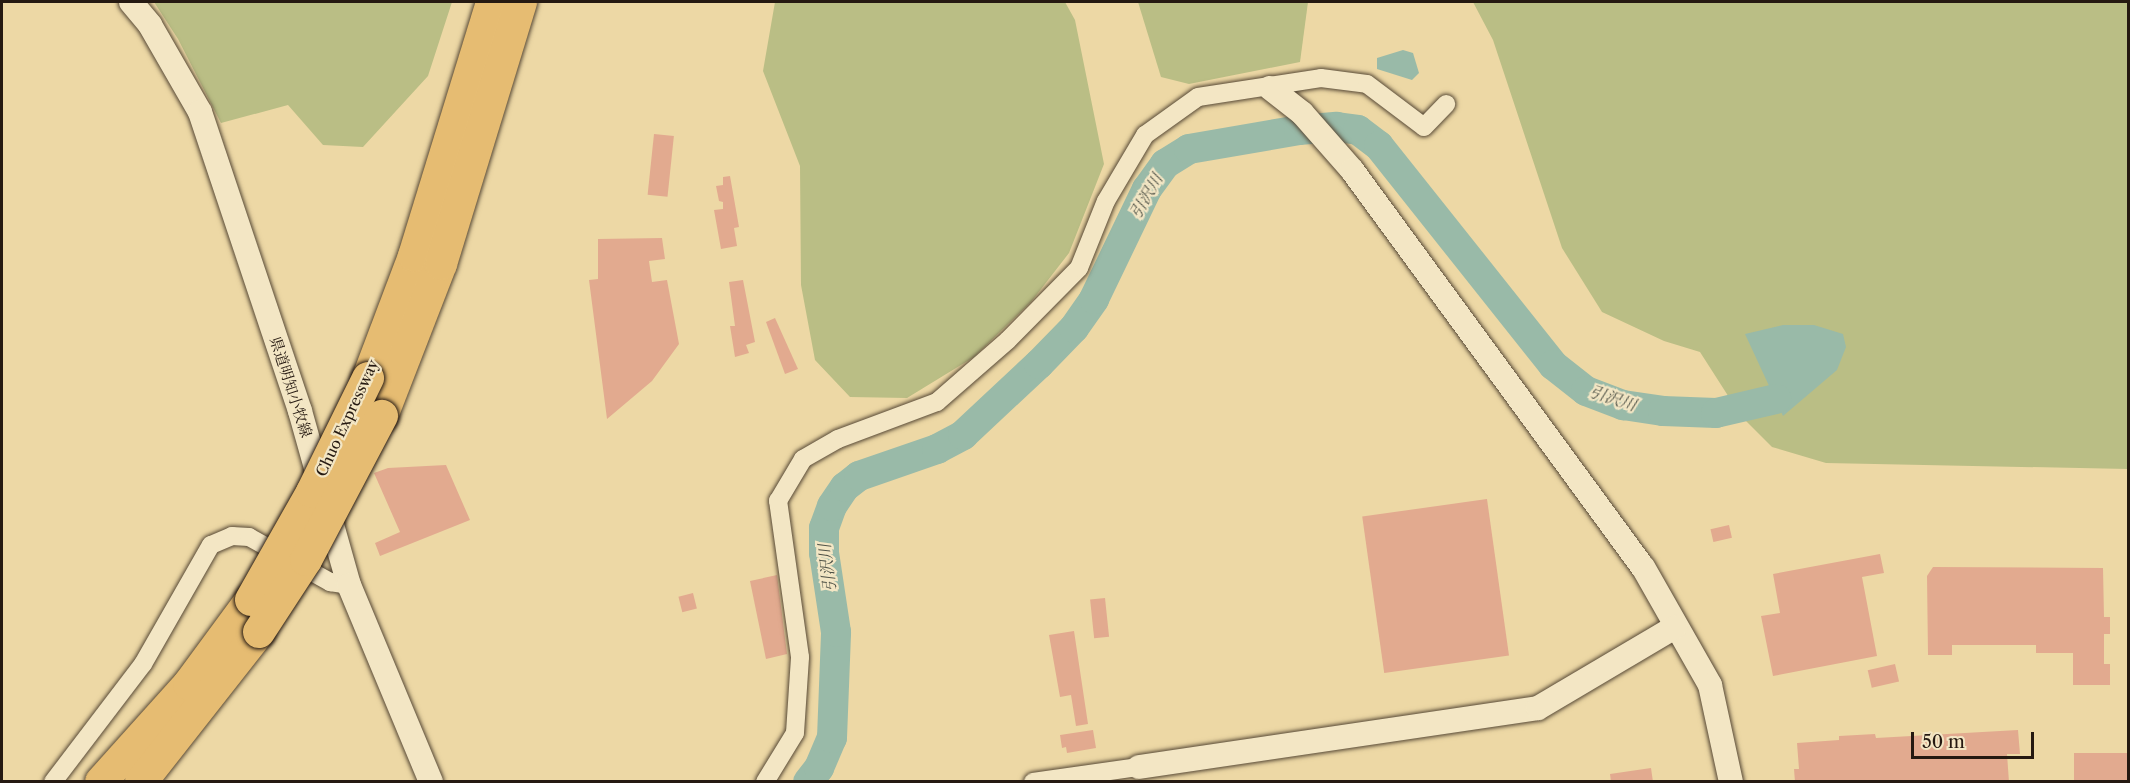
<!DOCTYPE html>
<meta charset="utf-8">
<style>
body{margin:0}
#map{position:relative;width:2130px;height:783px;overflow:hidden;background:#edd8a5;font-family:"Libre Caslon Text","Noto Serif JP",serif}
div>[style]{position:absolute}
.green>*{inset:0;background:#babe85}
.water>*{inset:0;background:#99baa8}
.river>*{height:30px;margin:-15px;padding:0 15px;transform-origin:15px;border-radius:15px;background:#99baa8}
.building>*{inset:0;background:#e2aa8f;transform-origin:0 0}
.roads{filter:drop-shadow(0 0 2px #574936) drop-shadow(0 0 2px #574936)}
.street>*{height:18px;margin:-9px;padding:0 9px;transform-origin:9px;border-radius:9px;background:#f3e6c4}
.secondary>*{height:24px;margin:-12px;padding:0 12px;transform-origin:12px;border-radius:12px;background:#f3e6c4}
.highway>*{height:32px;margin:-16px;padding:0 16px;transform-origin:16px;border-radius:16px;background:#e6bc72}
.bridges{filter:drop-shadow(0 0 2px #251911) drop-shadow(0 0 2px #251911)}
.highway-bridge>*{height:32px;margin:-16px;padding:0 16px;transform-origin:16px;border-radius:16px;background:#e6bc72}
span{translate:-50% -50%;white-space:nowrap;text-align:center;line-height:1.15;-webkit-text-stroke:4.5px #f3e6c4;paint-order:stroke}
.street-label{font-size:15px;color:#251911}
.water-label{font-size:16px;color:#4e5146;font-style:italic}
.frame{position:absolute;inset:0;border:3px solid #251911;pointer-events:none}
.scale{position:absolute;left:1911px;top:732px;width:123px;height:27px;box-sizing:border-box;border:3px solid #251911;border-top:0;padding-left:8px;font-size:18px;line-height:21px;white-space:nowrap;color:#251911;-webkit-text-stroke:4px #f3e6c4;paint-order:stroke}
</style>
<div id="map">
<div class="green">
<i style="clip-path:polygon(154px 2px,452px 2px,428px 76px,363px 147px,323px 145px,288px 105px,221px 123px,178px 39px)"></i>
<i style="clip-path:polygon(775px 2px,1065px 2px,1075px 20px,1104px 164px,1069px 253px,1031px 302px,974px 357px,907px 398px,850px 397px,815px 360px,801px 285px,800px 166px,763px 71px)"></i>
<i style="clip-path:polygon(1138px 2px,1308px 2px,1300px 62px,1189px 84px,1161px 77px)"></i>
<i style="clip-path:polygon(1473px 2px,2128px 2px,2128px 469px,1826px 463px,1772px 447px,1741px 416px,1700px 352px,1664px 341px,1602px 312px,1562px 248px,1493px 40px)"></i>
</div>
<div class="water">
<i style="clip-path:polygon(1403px 50px,1413px 53px,1419px 73px,1412px 80px,1377px 69px,1377px 58px)"></i>
<i style="clip-path:polygon(1783px 325px,1814px 325px,1843px 334px,1846px 347px,1837px 370px,1783px 416px,1745px 334px)"></i>
</div>
<div class="river">
<i style="left:808px;top:782px;width:18px;rotate:-52deg"></i>
<i style="left:819px;top:768px;width:33px;rotate:-67deg"></i>
<i style="left:832px;top:738px;width:106px;rotate:-87.8deg"></i>
<i style="left:836px;top:632px;width:80px;rotate:-98.6deg"></i>
<i style="left:824px;top:553px;width:25px;rotate:-90deg"></i>
<i style="left:824px;top:528px;width:23px;rotate:-70deg"></i>
<i style="left:832px;top:506px;width:23px;rotate:-56deg"></i>
<i style="left:845px;top:487px;width:18px;rotate:-38deg"></i>
<i style="left:859px;top:476px;width:83px;rotate:-19.1deg"></i>
<i style="left:937px;top:449px;width:30px;rotate:-28deg"></i>
<i style="left:963px;top:435px;width:104px;rotate:-43.1deg"></i>
<i style="left:1039px;top:364px;width:50px;rotate:-45.8deg"></i>
<i style="left:1074px;top:328px;width:35px;rotate:-55deg"></i>
<i style="left:1094px;top:299px;width:122px;rotate:-64.3deg"></i>
<i style="left:1147px;top:189px;width:31px;rotate:-54deg"></i>
<i style="left:1165px;top:164px;width:28px;rotate:-32deg"></i>
<i style="left:1189px;top:149px;width:112px;rotate:-9.8deg"></i>
<i style="left:1299px;top:130px;width:38px;rotate:-5deg"></i>
<i style="left:1337px;top:127px;width:21px;rotate:8deg"></i>
<i style="left:1358px;top:130px;width:26px;rotate:37deg"></i>
<i style="left:1379px;top:146px;width:280px;rotate:51.5deg"></i>
<i style="left:1553px;top:365px;width:42px;rotate:38.2deg"></i>
<i style="left:1586px;top:391px;width:40px;rotate:21deg"></i>
<i style="left:1623px;top:405px;width:40px;rotate:8.5deg"></i>
<i style="left:1663px;top:411px;width:53px;rotate:2.2deg"></i>
<i style="left:1716px;top:413px;width:62px;rotate:-13.1deg"></i>
</div>
<div class="building">
<i style="left:654px;top:134px;width:20px;height:61px;rotate:6deg"></i>
<i style="clip-path:polygon(730px 176px,739px 227px,734px 228px,737px 246px,721px 249px,714px 210px,723px 209px,723px 202px,719px 201px,716px 186px,723px 185px,723px 177px)"></i>
<i style="clip-path:polygon(662px 238px,665px 259px,649px 261px,652px 282px,667px 280px,679px 344px,652px 381px,607px 419px,589px 280px,598px 279px,598px 239px)"></i>
<i style="clip-path:polygon(743px 280px,755px 342px,746px 345px,749px 353px,735px 357px,730px 326px,735px 326px,729px 282px)"></i>
<i style="clip-path:polygon(775px 318px,798px 369px,785px 374px,766px 322px)"></i>
<i style="clip-path:polygon(446px 465px,470px 520px,380px 556px,375px 543px,400px 532px,374px 473px,388px 468px)"></i>
<i style="left:1487px;top:499px;width:158px;height:126px;rotate:82deg"></i>
<i style="left:1729px;top:525px;width:13px;height:19px;rotate:77deg"></i>
<i style="clip-path:polygon(1880px 554px,1884px 573px,1862px 577px,1877px 656px,1773px 676px,1761px 616px,1780px 613px,1773px 574px)"></i>
<i style="clip-path:polygon(1933px 567px,2103px 568px,2104px 617px,2110px 617px,2110px 634px,2104px 634px,2104px 664px,2110px 664px,2110px 685px,2073px 685px,2073px 653px,2036px 653px,2036px 645px,1952px 645px,1952px 655px,1928px 655px,1927px 576px)"></i>
<i style="clip-path:polygon(777px 575px,787px 654px,766px 659px,750px 581px)"></i>
<i style="left:693px;top:593px;width:16px;height:15px;rotate:76deg"></i>
<i style="left:1105px;top:598px;width:39px;height:15px;rotate:84deg"></i>
<i style="clip-path:polygon(1074px 631px,1088px 724px,1076px 726px,1071px 695px,1060px 697px,1049px 635px)"></i>
<i style="left:1895px;top:664px;width:18px;height:28px;rotate:77deg"></i>
<i style="clip-path:polygon(1093px 730px,1096px 748px,1067px 753px,1066px 747px,1062px 748px,1060px 735px)"></i>
<i style="clip-path:polygon(2018px 730px,2020px 754px,2007px 754px,2009px 782px,1795px 782px,1794px 769px,1799px 769px,1797px 743px,1839px 740px,1839px 736px,1875px 734px,1876px 738px)"></i>
<i style="left:2128px;top:753px;width:29px;height:54px;rotate:90deg"></i>
<i style="clip-path:polygon(1651px 768px,1653px 782px,1611px 782px,1610px 774px)"></i>
</div>
<div class="roads">
<div class="street">
<i style="left:53px;top:782px;width:148px;rotate:-52.7deg"></i>
<i style="left:143px;top:664px;width:137px;rotate:-60.3deg"></i>
<i style="left:211px;top:545px;width:23px;rotate:-23deg"></i>
<i style="left:232px;top:536px;width:17px;rotate:3deg"></i>
<i style="left:249px;top:537px;width:93px;rotate:29.1deg"></i>
<i style="left:330px;top:582px;width:19px;rotate:9deg"></i>
<i style="left:765px;top:782px;width:57px;rotate:-58.5deg"></i>
<i style="left:795px;top:733px;width:76px;rotate:-86.2deg"></i>
<i style="left:800px;top:657px;width:158px;rotate:-98deg"></i>
<i style="left:778px;top:501px;width:49px;rotate:-59.2deg"></i>
<i style="left:803px;top:459px;width:40px;rotate:-29.7deg"></i>
<i style="left:838px;top:439px;width:106px;rotate:-20.5deg"></i>
<i style="left:937px;top:402px;width:94px;rotate:-41.1deg"></i>
<i style="left:1008px;top:340px;width:101px;rotate:-45.4deg"></i>
<i style="left:1079px;top:268px;width:72px;rotate:-68.1deg"></i>
<i style="left:1106px;top:201px;width:77px;rotate:-59.4deg"></i>
<i style="left:1145px;top:135px;width:65px;rotate:-35.6deg"></i>
<i style="left:1198px;top:97px;width:124px;rotate:-8.8deg"></i>
<i style="left:1321px;top:78px;width:46px;rotate:7.4deg"></i>
<i style="left:1367px;top:84px;width:71px;rotate:37deg"></i>
<i style="left:1424px;top:127px;width:32px;rotate:-46deg"></i>
<i style="left:1033px;top:782px;width:107px;rotate:-8.1deg"></i>
</div>
<div class="secondary">
<i style="left:131px;top:2px;width:30px;rotate:50deg"></i>
<i style="left:150px;top:25px;width:100px;rotate:60.1deg"></i>
<i style="left:200px;top:112px;width:315px;rotate:71.5deg"></i>
<i style="left:300px;top:411px;width:181px;rotate:74.3deg"></i>
<i style="left:349px;top:585px;width:213px;rotate:67.4deg"></i>
<i style="left:1270px;top:88px;width:41px;rotate:38deg"></i>
<i style="left:1302px;top:113px;width:76px;rotate:48.7deg"></i>
<i style="left:1352px;top:170px;width:492px;rotate:53.8deg"></i>
<i style="left:1643px;top:567px;width:136px;rotate:60.4deg"></i>
<i style="left:1710px;top:685px;width:99px;rotate:77.8deg"></i>
<i style="left:1139px;top:767px;width:403px;rotate:-8.4deg"></i>
<i style="left:1538px;top:708px;width:159px;rotate:-30.6deg"></i>
</div>
<div class="highway">
<i style="left:368px;top:378px;width:130px;rotate:-69.3deg"></i>
<i style="left:414px;top:256px;width:266px;rotate:-72.9deg"></i>
<i style="left:382px;top:416px;width:163px;rotate:-68.8deg"></i>
<i style="left:441px;top:264px;width:274px;rotate:-73deg"></i>
<i style="left:101px;top:782px;width:132px;rotate:-48.1deg"></i>
<i style="left:189px;top:684px;width:104px;rotate:-53.6deg"></i>
<i style="left:141px;top:782px;width:191px;rotate:-51.8deg"></i>
</div>
</div>
<div class="bridges">
<div class="highway-bridge">
<i style="left:251px;top:600px;width:124px;rotate:-60.5deg"></i>
<i style="left:312px;top:492px;width:127px;rotate:-63.8deg"></i>
<i style="left:259px;top:632px;width:86px;rotate:-56.9deg"></i>
<i style="left:306px;top:560px;width:163px;rotate:-62.2deg"></i>
</div>
</div>
<div class="street-label">
<span style="left:291px;top:387px;rotate:72deg">県道明知小牧線</span>
<span style="left:347px;top:418px;rotate:-65deg">Chuo Expressway</span>
</div>
<div class="water-label">
<span style="left:1146px;top:196px;rotate:-60deg">引沢川</span>
<span style="left:1613px;top:398px;rotate:18deg">引沢川</span>
<span style="left:827px;top:568px;rotate:-97deg">引沢川</span>
</div>
<div class="frame"></div>
<div class="scale">50 m</div>
</div>
